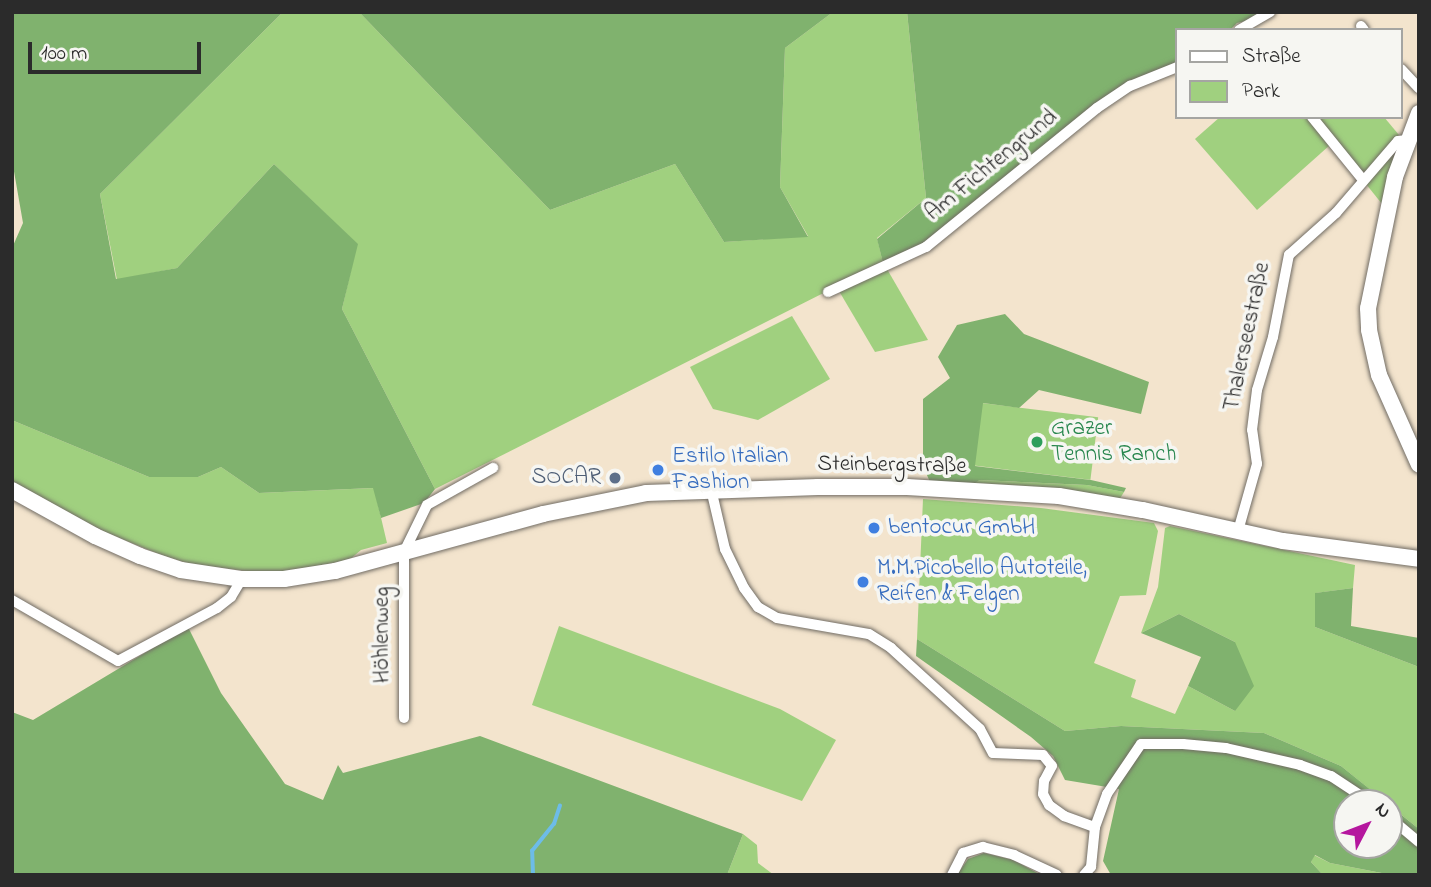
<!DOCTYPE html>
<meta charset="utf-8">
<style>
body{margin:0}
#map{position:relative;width:1431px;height:887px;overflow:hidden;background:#f3e4cd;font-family:"Indie Flower",sans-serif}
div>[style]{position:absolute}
.green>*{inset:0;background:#a0d07f;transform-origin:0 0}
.forest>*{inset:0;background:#80b26e}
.stream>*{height:3.5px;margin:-1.75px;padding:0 1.75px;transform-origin:1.75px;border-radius:1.75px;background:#6dbce8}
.roads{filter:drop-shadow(0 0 2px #716c64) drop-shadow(0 0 2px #716c64)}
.minor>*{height:10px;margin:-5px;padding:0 5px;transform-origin:5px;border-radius:5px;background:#fff}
.secondary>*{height:16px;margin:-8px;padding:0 8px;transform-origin:8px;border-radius:8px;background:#fff}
.dots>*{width:19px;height:19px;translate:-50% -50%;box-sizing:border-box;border:4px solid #f6f6f2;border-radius:50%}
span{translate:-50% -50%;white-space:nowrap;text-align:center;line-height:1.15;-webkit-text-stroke:7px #f6f6f2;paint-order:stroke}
.street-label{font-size:23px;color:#2b2b2b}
.leisure-label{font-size:23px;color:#27864d}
.left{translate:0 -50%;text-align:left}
.shop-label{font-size:23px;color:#366cbe}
.service-label{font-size:23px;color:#4e5e75}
.right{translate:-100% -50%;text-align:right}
.frame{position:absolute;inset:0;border:14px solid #2b2b2b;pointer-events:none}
.legend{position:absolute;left:1175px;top:28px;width:228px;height:91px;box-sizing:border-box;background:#f6f6f2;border:2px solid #a5a5a2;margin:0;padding:9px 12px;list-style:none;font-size:21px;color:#2b2b2b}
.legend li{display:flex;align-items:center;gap:14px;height:35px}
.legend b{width:35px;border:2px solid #a5a5a2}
.north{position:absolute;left:1333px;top:789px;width:70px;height:70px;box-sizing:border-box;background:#f6f6f2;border:2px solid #a5a5a2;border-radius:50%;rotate:48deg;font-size:19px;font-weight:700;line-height:28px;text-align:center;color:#2b2b2b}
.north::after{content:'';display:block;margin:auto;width:24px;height:32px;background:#b5179e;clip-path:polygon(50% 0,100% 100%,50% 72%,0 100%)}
.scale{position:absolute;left:28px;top:42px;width:173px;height:32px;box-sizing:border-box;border:4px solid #2b2b2b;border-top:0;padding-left:9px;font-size:21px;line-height:24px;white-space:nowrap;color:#2b2b2b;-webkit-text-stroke:5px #f6f6f2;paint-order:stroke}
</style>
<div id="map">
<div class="green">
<i style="clip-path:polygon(283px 12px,359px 12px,550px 210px,675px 164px,724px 242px,808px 236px,780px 187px,785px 48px,833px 12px,907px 12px,926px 198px,877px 238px,883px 263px,435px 489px,342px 309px,357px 244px,274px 164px,177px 268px,117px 280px,100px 194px)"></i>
<i style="clip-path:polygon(1220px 117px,1308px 117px,1330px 145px,1257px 210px,1195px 139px)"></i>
<i style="clip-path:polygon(1316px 117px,1384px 117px,1399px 135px,1369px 170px,1362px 172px)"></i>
<i style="clip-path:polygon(1400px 146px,1382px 204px,1366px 184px)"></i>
<i style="clip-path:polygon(887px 269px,928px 340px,875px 352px,839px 291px)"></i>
<i style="clip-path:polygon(792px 316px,830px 379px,758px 420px,713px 409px,690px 367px)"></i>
<i style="left:982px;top:403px;width:117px;height:63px;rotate:7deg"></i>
<i style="clip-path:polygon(14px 421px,149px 477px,198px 477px,221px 467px,259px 493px,374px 488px,387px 543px,361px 550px,349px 560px,273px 574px,194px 565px,164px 556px,107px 533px,12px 483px)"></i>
<i style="clip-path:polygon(978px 480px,1087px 485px,1124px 492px,1119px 500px,973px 485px)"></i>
<i style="clip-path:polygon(923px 499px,1041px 508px,1154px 523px,1158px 531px,1146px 595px,1120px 596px,1094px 663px,1136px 680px,1131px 697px,1175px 714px,1188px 686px,1235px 711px,1235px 642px,1179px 614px,1141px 633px,1158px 587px,1165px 528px,1170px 526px,1355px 565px,1353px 588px,1316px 593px,1315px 627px,1419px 667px,1419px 829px,1341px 766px,1264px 733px,1121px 726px,1065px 731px,917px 639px)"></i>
<i style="clip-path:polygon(559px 626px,780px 709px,836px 740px,802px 801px,532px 705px)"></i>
<i style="clip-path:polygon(743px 834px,757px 845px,758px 863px,774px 875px,727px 875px)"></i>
<i style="clip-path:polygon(1314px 855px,1330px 863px,1392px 875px,1323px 875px,1311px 862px)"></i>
</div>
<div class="forest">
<i style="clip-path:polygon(12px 12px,283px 12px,100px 194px,116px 279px,177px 268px,274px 164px,358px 244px,342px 309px,435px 489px,424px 503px,381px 518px,373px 488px,259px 493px,221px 467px,198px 477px,149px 477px,14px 421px,12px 426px,12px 248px,23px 223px,12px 160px)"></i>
<i style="clip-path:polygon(359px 12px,833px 12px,785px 48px,780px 187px,808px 237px,724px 242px,675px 164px,550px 210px)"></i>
<i style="clip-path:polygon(907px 12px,1263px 12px,1250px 20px,1237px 23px,1230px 30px,1177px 30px,1177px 63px,1140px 77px,925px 243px,883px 263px,877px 239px,926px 198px)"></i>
<i style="clip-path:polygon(1005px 314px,1024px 334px,1149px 382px,1141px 414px,1039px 390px,1019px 408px,983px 403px,975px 466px,1091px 480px,1126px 488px,1124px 492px,1087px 485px,979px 480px,973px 485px,930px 482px,923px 466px,923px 399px,950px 378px,938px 357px,957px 325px)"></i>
<i style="clip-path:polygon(1353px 588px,1351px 626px,1419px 638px,1419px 667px,1315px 627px,1315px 593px)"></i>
<i style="clip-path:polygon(1179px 614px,1235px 642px,1254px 686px,1235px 711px,1188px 686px,1201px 657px,1141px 633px)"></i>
<i style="clip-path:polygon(188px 627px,221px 693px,285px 784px,323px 800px,338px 765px,343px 773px,480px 736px,743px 834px,727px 875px,12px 875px,12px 712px,33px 720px)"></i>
<i style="clip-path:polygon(917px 639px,1065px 731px,1121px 726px,1264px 733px,1341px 766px,1387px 803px,1347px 803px,1347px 845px,1389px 845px,1389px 805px,1419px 829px,1419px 875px,1392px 875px,1330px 863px,1315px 855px,1311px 862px,1323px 875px,1111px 875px,1103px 861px,1119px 789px,1065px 780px,1053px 756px,1031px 737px,916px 656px)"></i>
<i style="clip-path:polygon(984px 853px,1013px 860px,1041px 875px,957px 875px,968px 859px)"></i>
</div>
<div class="stream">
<i style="left:533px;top:875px;width:24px;rotate:-92deg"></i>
<i style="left:532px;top:851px;width:35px;rotate:-51deg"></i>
<i style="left:554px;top:824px;width:19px;rotate:-72deg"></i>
</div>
<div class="roads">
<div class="minor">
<i style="left:1361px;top:26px;width:5px;rotate:53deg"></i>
<i style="left:1239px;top:30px;width:36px;rotate:-30deg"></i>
<i style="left:1401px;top:69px;width:26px;rotate:47deg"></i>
<i style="left:1312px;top:117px;width:81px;rotate:51deg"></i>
<i style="left:828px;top:292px;width:108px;rotate:-24.7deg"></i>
<i style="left:926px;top:247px;width:220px;rotate:-39.1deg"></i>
<i style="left:1097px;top:108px;width:40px;rotate:-34deg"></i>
<i style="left:1130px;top:86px;width:51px;rotate:-22deg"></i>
<i style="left:711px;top:489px;width:62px;rotate:76.9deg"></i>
<i style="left:725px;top:549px;width:43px;rotate:64deg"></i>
<i style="left:744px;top:588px;width:24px;rotate:54deg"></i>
<i style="left:758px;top:607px;width:22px;rotate:30deg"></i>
<i style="left:777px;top:618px;width:93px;rotate:9.9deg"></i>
<i style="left:869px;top:634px;width:26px;rotate:32deg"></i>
<i style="left:891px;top:648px;width:120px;rotate:42.3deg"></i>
<i style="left:980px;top:729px;width:27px;rotate:62deg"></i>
<i style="left:993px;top:753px;width:50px;rotate:2.3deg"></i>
<i style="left:1043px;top:755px;width:14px;rotate:51deg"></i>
<i style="left:1052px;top:766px;width:17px;rotate:118deg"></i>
<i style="left:1044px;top:781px;width:13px;rotate:94deg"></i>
<i style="left:1043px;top:794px;width:13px;rotate:61deg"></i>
<i style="left:1049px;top:805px;width:19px;rotate:36deg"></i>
<i style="left:1064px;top:816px;width:33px;rotate:20deg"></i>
<i style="left:1238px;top:531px;width:70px;rotate:-74.2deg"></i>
<i style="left:1257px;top:464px;width:34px;rotate:-98deg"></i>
<i style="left:1252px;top:430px;width:40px;rotate:-82.9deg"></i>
<i style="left:1257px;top:390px;width:55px;rotate:-73.2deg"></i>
<i style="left:1273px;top:337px;width:84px;rotate:-79deg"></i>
<i style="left:1289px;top:255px;width:63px;rotate:-41.8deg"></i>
<i style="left:1336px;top:213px;width:95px;rotate:-49.3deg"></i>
<i style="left:1398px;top:141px;width:9px;rotate:-6deg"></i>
<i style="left:12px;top:600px;width:122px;rotate:29.9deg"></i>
<i style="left:118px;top:661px;width:112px;rotate:-28.2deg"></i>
<i style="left:217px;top:608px;width:18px;rotate:-38deg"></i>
<i style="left:231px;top:597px;width:21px;rotate:-59deg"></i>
<i style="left:404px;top:718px;width:166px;rotate:-90deg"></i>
<i style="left:404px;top:552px;width:52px;rotate:-63.9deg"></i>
<i style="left:427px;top:505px;width:76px;rotate:-29.3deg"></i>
<i style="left:1389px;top:817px;width:39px;rotate:40deg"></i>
<i style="left:952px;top:875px;width:25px;rotate:-63deg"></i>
<i style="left:963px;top:853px;width:21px;rotate:-17deg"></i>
<i style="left:983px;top:847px;width:32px;rotate:14deg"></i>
<i style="left:1014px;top:855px;width:47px;rotate:24.9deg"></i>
<i style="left:1084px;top:875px;width:11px;rotate:-49deg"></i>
<i style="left:1091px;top:867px;width:40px;rotate:-84.3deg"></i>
<i style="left:1095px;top:827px;width:35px;rotate:-70deg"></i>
<i style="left:1107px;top:794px;width:60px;rotate:-55.8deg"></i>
<i style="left:1141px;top:744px;width:42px"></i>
<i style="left:1183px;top:744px;width:43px;rotate:5.3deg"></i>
<i style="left:1226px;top:748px;width:76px;rotate:12.9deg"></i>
<i style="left:1300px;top:765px;width:33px;rotate:20deg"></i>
<i style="left:1331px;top:776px;width:49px;rotate:33.4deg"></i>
</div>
<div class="secondary">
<i style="left:1419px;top:113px;width:68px;rotate:110.6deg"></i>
<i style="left:1395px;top:177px;width:134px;rotate:101.6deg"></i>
<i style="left:1368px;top:308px;width:22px;rotate:87deg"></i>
<i style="left:1369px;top:330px;width:46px;rotate:77.5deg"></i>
<i style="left:1379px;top:375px;width:98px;rotate:66deg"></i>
<i style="left:12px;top:490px;width:95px;rotate:29deg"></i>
<i style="left:95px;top:536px;width:49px;rotate:24deg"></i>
<i style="left:140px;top:556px;width:43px;rotate:18.9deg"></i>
<i style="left:181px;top:570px;width:62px;rotate:8.4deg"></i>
<i style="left:242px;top:579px;width:42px"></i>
<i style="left:284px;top:579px;width:52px;rotate:-8.9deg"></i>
<i style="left:335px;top:571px;width:216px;rotate:-15.3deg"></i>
<i style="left:543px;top:514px;width:105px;rotate:-11.5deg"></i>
<i style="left:646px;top:493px;width:172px;rotate:-2deg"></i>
<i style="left:818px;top:487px;width:89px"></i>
<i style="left:907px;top:487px;width:152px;rotate:3.4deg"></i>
<i style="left:1059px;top:496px;width:85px;rotate:9.5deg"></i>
<i style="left:1143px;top:510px;width:143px;rotate:12.5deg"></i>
<i style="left:1283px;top:541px;width:137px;rotate:7.5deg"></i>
</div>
</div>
<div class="dots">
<i style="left:1037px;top:442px;background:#2e9e5b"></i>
<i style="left:658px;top:470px;background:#3f7fe0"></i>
<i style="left:615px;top:478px;background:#5c6f8a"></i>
<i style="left:874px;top:528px;background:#3f7fe0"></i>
<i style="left:863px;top:582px;background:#3f7fe0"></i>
</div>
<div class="street-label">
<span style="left:992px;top:166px;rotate:-39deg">Am Fichtengrund</span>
<span style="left:1248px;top:337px;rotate:-78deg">Thalerseestraße</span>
<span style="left:892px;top:466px;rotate:1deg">Steinbergstraße</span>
<span style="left:383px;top:635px;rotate:-90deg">Höhlenweg</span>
</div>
<div class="leisure-label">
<span class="left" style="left:1051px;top:442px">Grazer<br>Tennis Ranch</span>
</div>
<div class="shop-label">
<span class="left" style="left:672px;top:470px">Estilo Italian<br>Fashion</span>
<span class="left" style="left:888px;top:528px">bentocur GmbH</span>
<span class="left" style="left:877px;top:582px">M.M.Picobello Autoteile,<br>Reifen &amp; Felgen</span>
</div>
<div class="service-label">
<span class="right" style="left:601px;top:478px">SOCAR</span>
</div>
<div class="frame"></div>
<ul class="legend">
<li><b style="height:9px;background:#fff"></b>Straße</li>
<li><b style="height:19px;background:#a0d07f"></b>Park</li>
</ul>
<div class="north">N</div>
<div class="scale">100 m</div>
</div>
